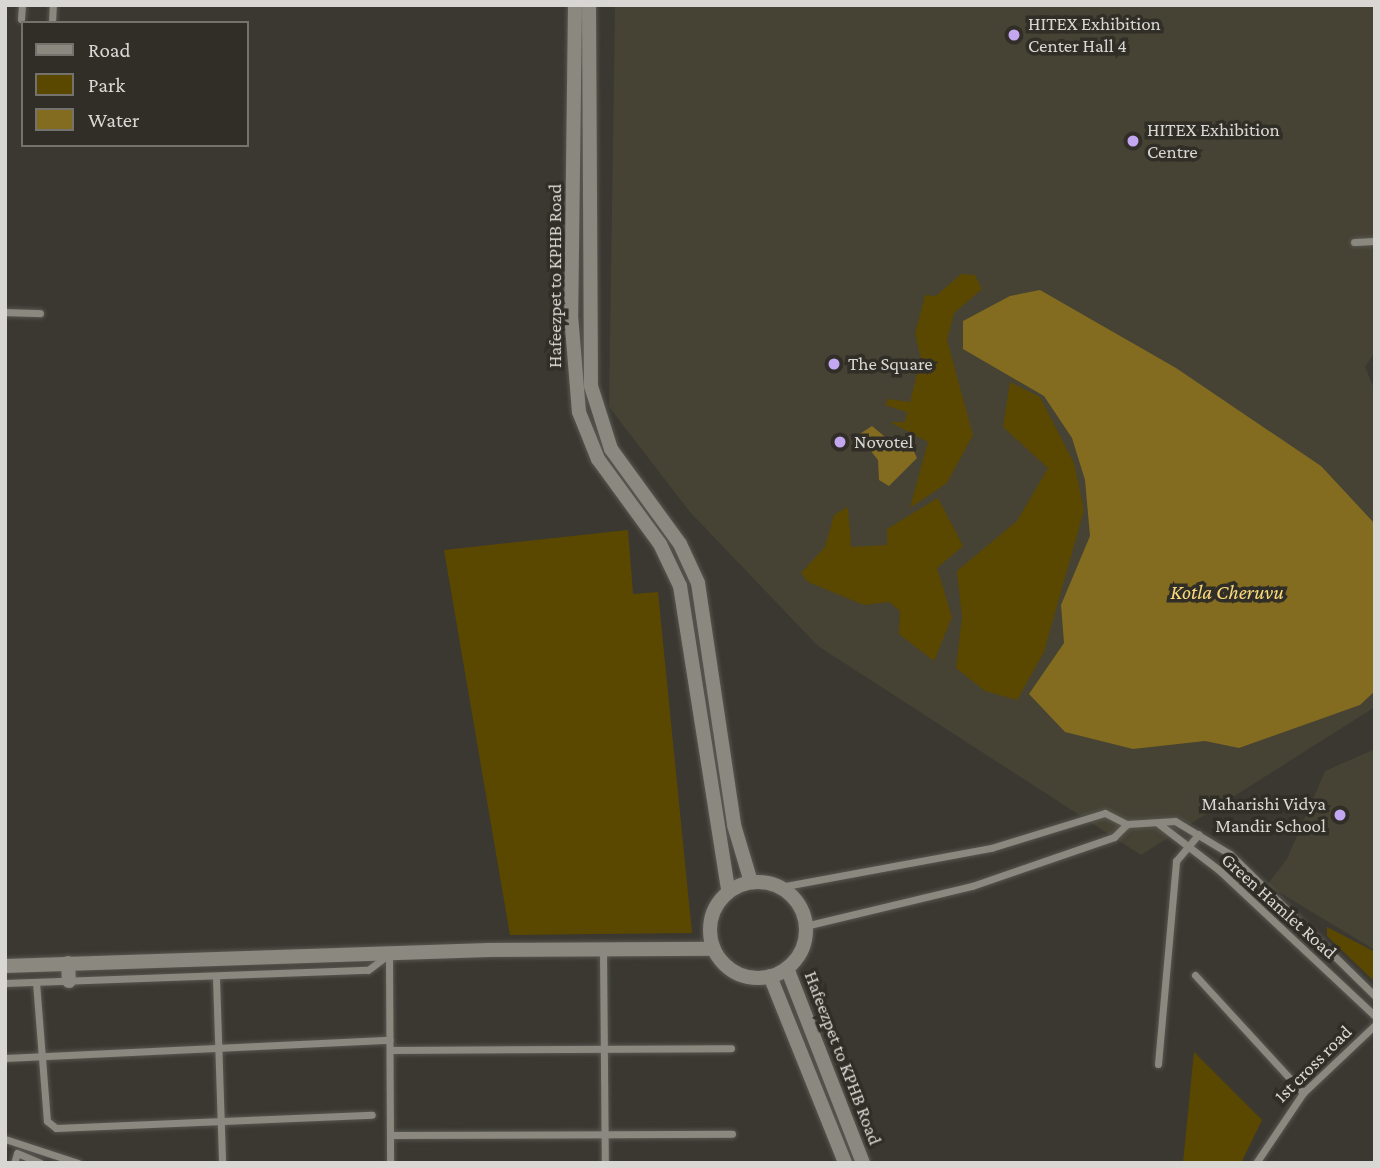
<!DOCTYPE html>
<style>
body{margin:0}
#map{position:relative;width:1380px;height:1168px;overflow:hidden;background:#3a3831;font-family:"Crimson Pro",serif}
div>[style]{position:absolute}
.built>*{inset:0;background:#464234}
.green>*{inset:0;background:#5b4800}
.water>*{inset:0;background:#836c1f}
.roads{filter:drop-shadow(0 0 2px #585650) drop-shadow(0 0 2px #585650)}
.street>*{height:7px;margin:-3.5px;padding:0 3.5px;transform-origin:3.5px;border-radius:3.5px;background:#8b8880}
.secondary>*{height:14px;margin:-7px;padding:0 7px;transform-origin:7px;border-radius:7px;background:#8b8880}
.secondary>.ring{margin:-7px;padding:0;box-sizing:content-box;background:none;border:14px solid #8b8880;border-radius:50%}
.dots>*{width:19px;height:19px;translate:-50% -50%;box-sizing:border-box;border:4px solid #302e27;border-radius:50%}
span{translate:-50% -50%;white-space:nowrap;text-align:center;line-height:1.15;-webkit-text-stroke:7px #302e27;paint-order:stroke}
.poi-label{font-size:19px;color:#d9d7d3}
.left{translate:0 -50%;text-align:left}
.right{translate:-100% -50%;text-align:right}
.street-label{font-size:19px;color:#d9d7d3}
.water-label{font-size:21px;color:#fadb7b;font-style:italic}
.frame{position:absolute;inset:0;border:7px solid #d9d7d3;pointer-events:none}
.legend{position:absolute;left:21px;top:21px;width:228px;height:126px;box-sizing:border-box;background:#302e27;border:2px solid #74726c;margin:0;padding:9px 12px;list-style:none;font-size:21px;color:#d9d7d3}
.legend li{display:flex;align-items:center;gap:14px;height:35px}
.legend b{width:35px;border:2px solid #74726c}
</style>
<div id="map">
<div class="built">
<i style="clip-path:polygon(615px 5px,1375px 5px,1375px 352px,1365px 367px,1375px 391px,1375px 707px,1141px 855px,818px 646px,690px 512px,609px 407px)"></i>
<i style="clip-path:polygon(1375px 749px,1375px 950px,1267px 885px,1287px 859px,1325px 771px)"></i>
</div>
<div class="green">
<i style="clip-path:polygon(961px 274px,975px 275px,982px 289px,954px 313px,947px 340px,973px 435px,947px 483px,910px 508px,928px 442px,890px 422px,905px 422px,907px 412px,885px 405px,888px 399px,910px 402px,921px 358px,915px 334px,925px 295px,936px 296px)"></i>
<i style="clip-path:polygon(1010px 382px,1040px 397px,1074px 463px,1084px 510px,1044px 652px,1017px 700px,985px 691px,956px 668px,962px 617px,957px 571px,1017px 521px,1048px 468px,1003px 427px)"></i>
<i style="clip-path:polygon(938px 498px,963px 546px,937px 568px,952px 617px,934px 661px,899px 634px,900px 611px,889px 602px,864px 605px,808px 582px,801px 573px,825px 547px,834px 515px,848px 507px,851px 547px,887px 545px,887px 529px)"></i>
<i style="clip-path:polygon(628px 530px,633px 594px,658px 592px,692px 933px,510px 935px,444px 550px)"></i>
<i style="clip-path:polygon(1327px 927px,1375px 952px,1375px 982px,1327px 936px)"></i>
<i style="clip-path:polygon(1194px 1052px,1262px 1120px,1241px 1163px,1183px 1163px)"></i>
</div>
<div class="water">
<i style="clip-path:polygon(1040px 290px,1176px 368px,1321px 466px,1375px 524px,1375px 691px,1360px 705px,1239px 748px,1205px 741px,1133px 749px,1065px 732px,1029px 694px,1064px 643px,1061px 605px,1090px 536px,1085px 480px,1072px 438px,1044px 396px,963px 349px,963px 321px,1010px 296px)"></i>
<i style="clip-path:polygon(872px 426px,890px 441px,911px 445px,917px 458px,889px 486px,879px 480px,878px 460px,858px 435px)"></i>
</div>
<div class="roads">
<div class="street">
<i style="left:21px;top:19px;width:14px;rotate:-86deg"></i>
<i style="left:52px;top:22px;width:17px;rotate:-87deg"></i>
<i style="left:1354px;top:242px;width:21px;rotate:-3deg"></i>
<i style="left:5px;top:312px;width:35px;rotate:2deg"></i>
<i style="left:1159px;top:824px;width:76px;rotate:37.5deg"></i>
<i style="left:1219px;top:870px;width:214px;rotate:43.1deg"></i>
<i style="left:780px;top:887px;width:215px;rotate:-10.5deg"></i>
<i style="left:991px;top:848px;width:119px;rotate:-17.1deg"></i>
<i style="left:1105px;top:813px;width:25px;rotate:27deg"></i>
<i style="left:1127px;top:824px;width:48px;rotate:-3.6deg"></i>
<i style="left:1175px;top:821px;width:64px;rotate:31deg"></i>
<i style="left:1230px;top:854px;width:203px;rotate:44.4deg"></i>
<i style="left:805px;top:926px;width:172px;rotate:-13.5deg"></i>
<i style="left:972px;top:886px;width:150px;rotate:-19deg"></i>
<i style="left:1114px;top:837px;width:18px;rotate:-45deg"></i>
<i style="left:603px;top:950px;width:213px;rotate:89.5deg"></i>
<i style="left:389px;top:954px;width:209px;rotate:89.7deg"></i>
<i style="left:1195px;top:975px;width:160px;rotate:47.5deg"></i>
<i style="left:216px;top:978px;width:185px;rotate:88.1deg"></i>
<i style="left:36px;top:982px;width:139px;rotate:85.5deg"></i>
<i style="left:47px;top:1121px;width:11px;rotate:38deg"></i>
<i style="left:56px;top:1128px;width:316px;rotate:-2.4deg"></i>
<i style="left:5px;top:983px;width:363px;rotate:-2.1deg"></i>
<i style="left:368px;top:970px;width:25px;rotate:-37deg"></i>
<i style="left:390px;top:1050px;width:341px;rotate:-0.3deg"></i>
<i style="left:5px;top:1058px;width:385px;rotate:-2.7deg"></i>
<i style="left:1158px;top:1064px;width:204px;rotate:-84.9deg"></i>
<i style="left:1176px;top:861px;width:35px;rotate:-50deg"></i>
<i style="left:390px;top:1135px;width:342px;rotate:-0.2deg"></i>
<i style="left:5px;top:1139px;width:77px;rotate:18.2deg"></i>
<i style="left:14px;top:1163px;width:10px;rotate:-73deg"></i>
<i style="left:17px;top:1153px;width:25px;rotate:23deg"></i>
<i style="left:1256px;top:1163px;width:84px;rotate:-56.1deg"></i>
<i style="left:1303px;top:1093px;width:99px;rotate:-43.4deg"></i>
</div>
<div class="secondary">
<i style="left:575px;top:5px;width:310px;rotate:90.7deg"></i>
<i style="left:571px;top:315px;width:97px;rotate:85.3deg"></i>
<i style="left:579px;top:412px;width:51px;rotate:68deg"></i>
<i style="left:598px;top:459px;width:105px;rotate:53.9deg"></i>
<i style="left:660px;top:544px;width:47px;rotate:64.5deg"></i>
<i style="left:680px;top:586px;width:308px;rotate:81deg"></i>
<i style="left:589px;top:5px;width:381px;rotate:89.7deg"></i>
<i style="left:591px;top:386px;width:66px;rotate:72.4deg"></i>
<i style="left:611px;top:449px;width:117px;rotate:54deg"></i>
<i style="left:680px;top:544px;width:43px;rotate:65.2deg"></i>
<i style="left:698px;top:583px;width:245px;rotate:81.5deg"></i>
<i style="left:734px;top:825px;width:59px;rotate:73.4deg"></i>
<i class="ring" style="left:710px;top:882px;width:82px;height:82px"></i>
<i style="left:68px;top:963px;width:18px;rotate:87deg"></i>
<i style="left:5px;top:966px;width:484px;rotate:-1.9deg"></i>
<i style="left:489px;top:950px;width:225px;rotate:-0.3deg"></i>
<i style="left:787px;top:968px;width:209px;rotate:68.7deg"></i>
<i style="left:770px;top:976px;width:201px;rotate:68.1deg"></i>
</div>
</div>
<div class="dots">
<i style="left:1014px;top:35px;background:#c4a7f1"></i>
<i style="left:1133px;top:141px;background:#c4a7f1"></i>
<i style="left:834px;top:364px;background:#c4a7f1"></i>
<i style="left:840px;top:442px;background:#c4a7f1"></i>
<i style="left:1340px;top:815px;background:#c4a7f1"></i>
</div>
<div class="poi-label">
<span class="left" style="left:1028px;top:35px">HITEX Exhibition<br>Center Hall 4</span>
<span class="left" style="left:1147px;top:141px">HITEX Exhibition<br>Centre</span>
<span class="left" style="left:848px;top:364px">The Square</span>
<span class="left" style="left:854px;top:442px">Novotel</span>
<span class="right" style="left:1326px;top:815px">Maharishi Vidya<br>Mandir School</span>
</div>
<div class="street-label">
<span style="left:555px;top:276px;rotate:-90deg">Hafeezpet to KPHB Road</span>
<span style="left:1279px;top:906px;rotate:42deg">Green Hamlet Road</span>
<span style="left:843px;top:1058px;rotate:69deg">Hafeezpet to KPHB Road</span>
<span style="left:1313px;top:1064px;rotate:-45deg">1st cross road</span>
</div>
<div class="water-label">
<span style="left:1227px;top:592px">Kotla Cheruvu</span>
</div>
<div class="frame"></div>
<ul class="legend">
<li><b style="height:9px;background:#8b8880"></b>Road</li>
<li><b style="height:19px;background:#5b4800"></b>Park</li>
<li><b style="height:19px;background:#836c1f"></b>Water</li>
</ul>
</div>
